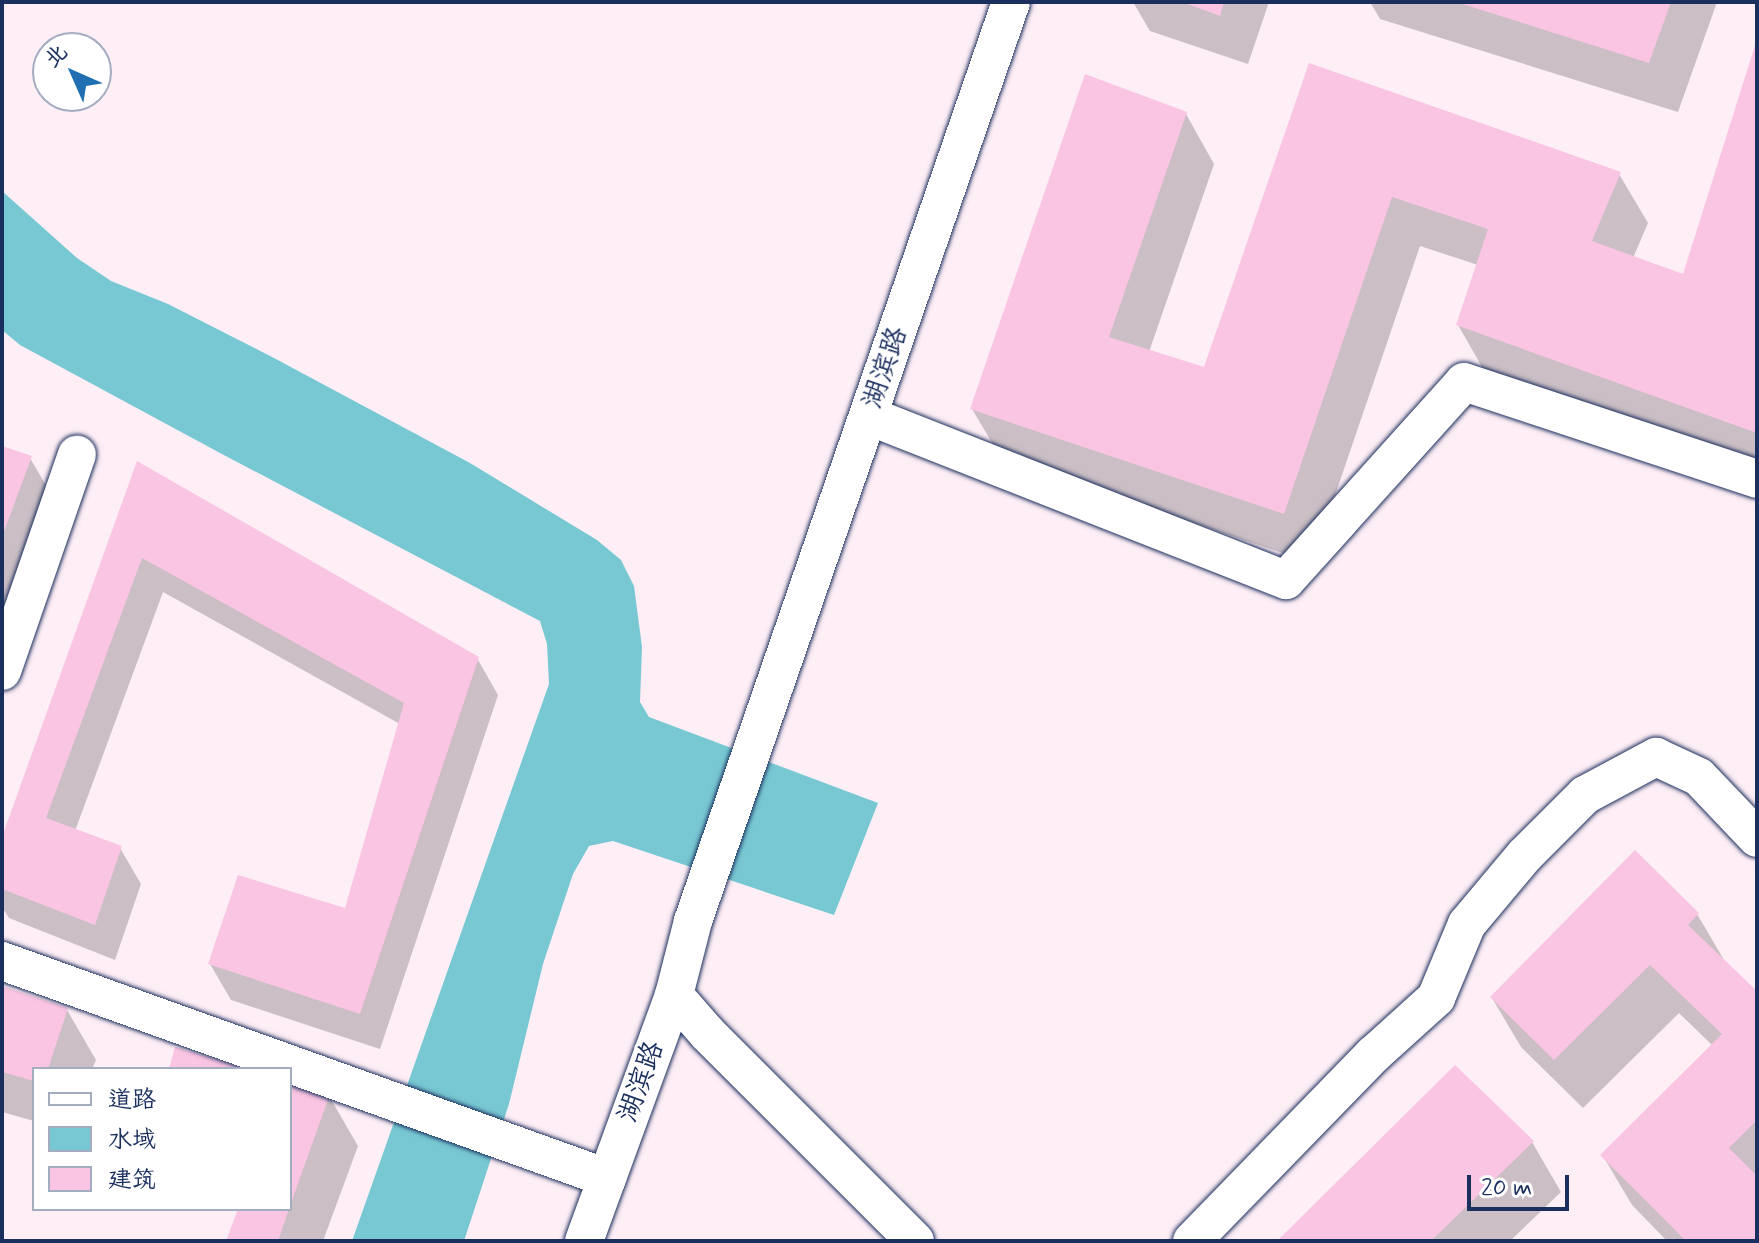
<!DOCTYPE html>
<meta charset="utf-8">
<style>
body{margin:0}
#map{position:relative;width:1759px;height:1243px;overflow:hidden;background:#fff;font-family:Mynerve,"LXGW WenKai TC",sans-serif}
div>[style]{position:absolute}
.built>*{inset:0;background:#feeef6}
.water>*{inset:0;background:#78c8d3}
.shadow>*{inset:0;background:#0003}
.building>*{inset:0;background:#fac5e2}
.roads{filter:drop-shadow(0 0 2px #1b2f5e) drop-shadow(0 0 2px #1b2f5e)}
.minor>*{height:38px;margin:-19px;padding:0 19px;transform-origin:19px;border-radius:19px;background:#fff}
span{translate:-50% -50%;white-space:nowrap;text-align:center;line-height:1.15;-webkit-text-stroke:6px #fff;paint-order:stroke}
.street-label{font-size:28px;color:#1b2f5e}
.frame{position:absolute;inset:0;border:4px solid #1b2f5e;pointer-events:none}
.legend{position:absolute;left:32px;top:1067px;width:260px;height:144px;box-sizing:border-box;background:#fff;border:2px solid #a4acbf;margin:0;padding:10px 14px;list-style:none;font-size:24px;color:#1b2f5e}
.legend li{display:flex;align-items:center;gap:16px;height:40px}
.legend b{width:40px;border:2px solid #a4acbf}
.north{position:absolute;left:32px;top:32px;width:80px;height:80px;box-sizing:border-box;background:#fff;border:2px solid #a4acbf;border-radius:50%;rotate:315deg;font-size:22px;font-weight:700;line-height:32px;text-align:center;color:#1b2f5e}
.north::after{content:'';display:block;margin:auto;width:28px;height:36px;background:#1f6fb2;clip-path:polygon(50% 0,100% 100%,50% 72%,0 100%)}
.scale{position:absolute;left:1467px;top:1175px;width:102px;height:36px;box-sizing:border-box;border:4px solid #1b2f5e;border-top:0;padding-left:10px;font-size:24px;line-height:28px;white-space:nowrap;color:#1b2f5e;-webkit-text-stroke:6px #fff;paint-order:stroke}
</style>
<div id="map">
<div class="built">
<i style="clip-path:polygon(evenodd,2px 2px,1757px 2px,1757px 1241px,2px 1241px,2px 2px,48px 48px,96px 48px,96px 96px,48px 96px,48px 48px,2px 2px,34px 1069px,290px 1069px,290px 1209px,34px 1209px,34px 1069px)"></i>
</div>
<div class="water">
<i style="clip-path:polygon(2px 191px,77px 258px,111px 281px,168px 304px,274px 358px,470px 463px,597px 540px,621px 560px,634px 586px,642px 647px,640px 702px,649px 717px,878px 803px,834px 915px,613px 841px,589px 846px,573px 874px,543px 964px,509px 1104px,464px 1241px,352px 1241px,549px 684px,547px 644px,540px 621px,220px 453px,20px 345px,2px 330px)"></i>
</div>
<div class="shadow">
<i style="clip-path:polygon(1133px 2px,1269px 2px,1248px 64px,1150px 31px)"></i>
<i style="clip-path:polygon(1370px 2px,1717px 2px,1678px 112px,1380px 19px)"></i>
<i style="clip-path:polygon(1757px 44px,1757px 472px,1486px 374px,1458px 325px,1478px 265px,1420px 246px,1312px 563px,1001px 458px,972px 409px,1186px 114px,1214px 164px,1149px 352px,1206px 369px,1310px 66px,1619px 174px,1648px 223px,1633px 258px,1684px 277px)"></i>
<i style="clip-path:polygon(2px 448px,30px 458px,51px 494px,2px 628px)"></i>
<i style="clip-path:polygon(138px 464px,477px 658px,498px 695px,380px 1049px,231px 1000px,210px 964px,346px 911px,400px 724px,163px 592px,75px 831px,120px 848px,141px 884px,115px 960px,9px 918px,2px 907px,2px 843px)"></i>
<i style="clip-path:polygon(1697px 914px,1727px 965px,1757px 993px,1757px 1241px,1667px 1241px,1632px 1205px,1603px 1156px,1713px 1046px,1679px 1013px,1583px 1108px,1521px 1047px,1492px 998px)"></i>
<i style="clip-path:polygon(2px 988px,67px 1010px,96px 1060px,92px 1069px,34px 1069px,34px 1121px,2px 1112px)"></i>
<i style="clip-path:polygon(290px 1084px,329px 1096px,358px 1146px,323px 1241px,228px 1241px,240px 1209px,290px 1209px)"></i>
<i style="clip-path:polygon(1532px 1142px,1561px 1192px,1510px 1241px,1280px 1241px)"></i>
</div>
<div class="building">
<i style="clip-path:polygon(1182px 2px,1224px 2px,1220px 16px)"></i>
<i style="clip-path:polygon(1456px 2px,1671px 2px,1649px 63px)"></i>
<i style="clip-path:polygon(1757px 39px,1757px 433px,1456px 325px,1488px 229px,1392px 197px,1284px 514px,970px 409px,1085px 74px,1187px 112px,1109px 337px,1204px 367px,1309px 63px,1621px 172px,1592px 241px,1683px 274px)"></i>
<i style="clip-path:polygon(2px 446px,32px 456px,2px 537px)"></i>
<i style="clip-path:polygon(137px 461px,479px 657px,360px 1014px,208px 964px,238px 875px,345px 908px,404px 703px,142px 558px,46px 818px,122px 846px,95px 925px,2px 889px,2px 837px)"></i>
<i style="clip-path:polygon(1635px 850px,1699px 913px,1688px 925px,1757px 991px,1757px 1120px,1729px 1148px,1757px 1176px,1757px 1241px,1686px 1241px,1600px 1155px,1722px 1034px,1650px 965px,1554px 1060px,1490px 997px)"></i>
<i style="clip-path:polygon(2px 986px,68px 1008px,48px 1069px,34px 1069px,34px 1081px,2px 1072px)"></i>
<i style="clip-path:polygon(175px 1047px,245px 1068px,244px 1069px,169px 1069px)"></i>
<i style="clip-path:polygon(1455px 1065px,1534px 1141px,1431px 1241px,1277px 1241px)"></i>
<i style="clip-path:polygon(290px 1082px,330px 1094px,290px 1206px)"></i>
<i style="clip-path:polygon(238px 1209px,289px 1209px,278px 1241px,226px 1241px)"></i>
</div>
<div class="roads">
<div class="minor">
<i style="left:869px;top:416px;width:448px;rotate:21.5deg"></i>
<i style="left:1286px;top:580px;width:266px;rotate:-48deg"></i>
<i style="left:1464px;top:382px;width:309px;rotate:18.3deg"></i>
<i style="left:2px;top:671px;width:229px;rotate:-70.9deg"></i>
<i style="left:2px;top:961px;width:643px;rotate:19.73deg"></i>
<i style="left:674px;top:995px;width:50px;rotate:49deg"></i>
<i style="left:707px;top:1033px;width:294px;rotate:45deg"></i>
<i style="left:584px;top:1241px;width:262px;rotate:-69.9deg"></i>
<i style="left:674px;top:995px;width:76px;rotate:-75.6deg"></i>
<i style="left:693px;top:921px;width:972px;rotate:-70.91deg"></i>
<i style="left:1192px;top:1241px;width:260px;rotate:-45.8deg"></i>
<i style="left:1373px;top:1055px;width:85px;rotate:-42.1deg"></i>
<i style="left:1436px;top:998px;width:80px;rotate:-67.3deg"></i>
<i style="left:1467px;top:924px;width:90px;rotate:-50deg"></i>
<i style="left:1525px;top:855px;width:85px;rotate:-45deg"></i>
<i style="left:1585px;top:795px;width:81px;rotate:-28.2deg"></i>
<i style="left:1656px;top:757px;width:47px;rotate:24.9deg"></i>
<i style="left:1699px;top:777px;width:84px;rotate:46.4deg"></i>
</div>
</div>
<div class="street-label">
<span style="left:886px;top:368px;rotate:-71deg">湖滨路</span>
<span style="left:642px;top:1082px;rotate:-70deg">湖滨路</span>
</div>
<div class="frame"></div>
<ul class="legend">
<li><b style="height:10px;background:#fff"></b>道路</li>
<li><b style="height:22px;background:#78c8d3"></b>水域</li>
<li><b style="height:22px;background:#fac5e2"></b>建筑</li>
</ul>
<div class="north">北</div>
<div class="scale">20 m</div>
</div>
